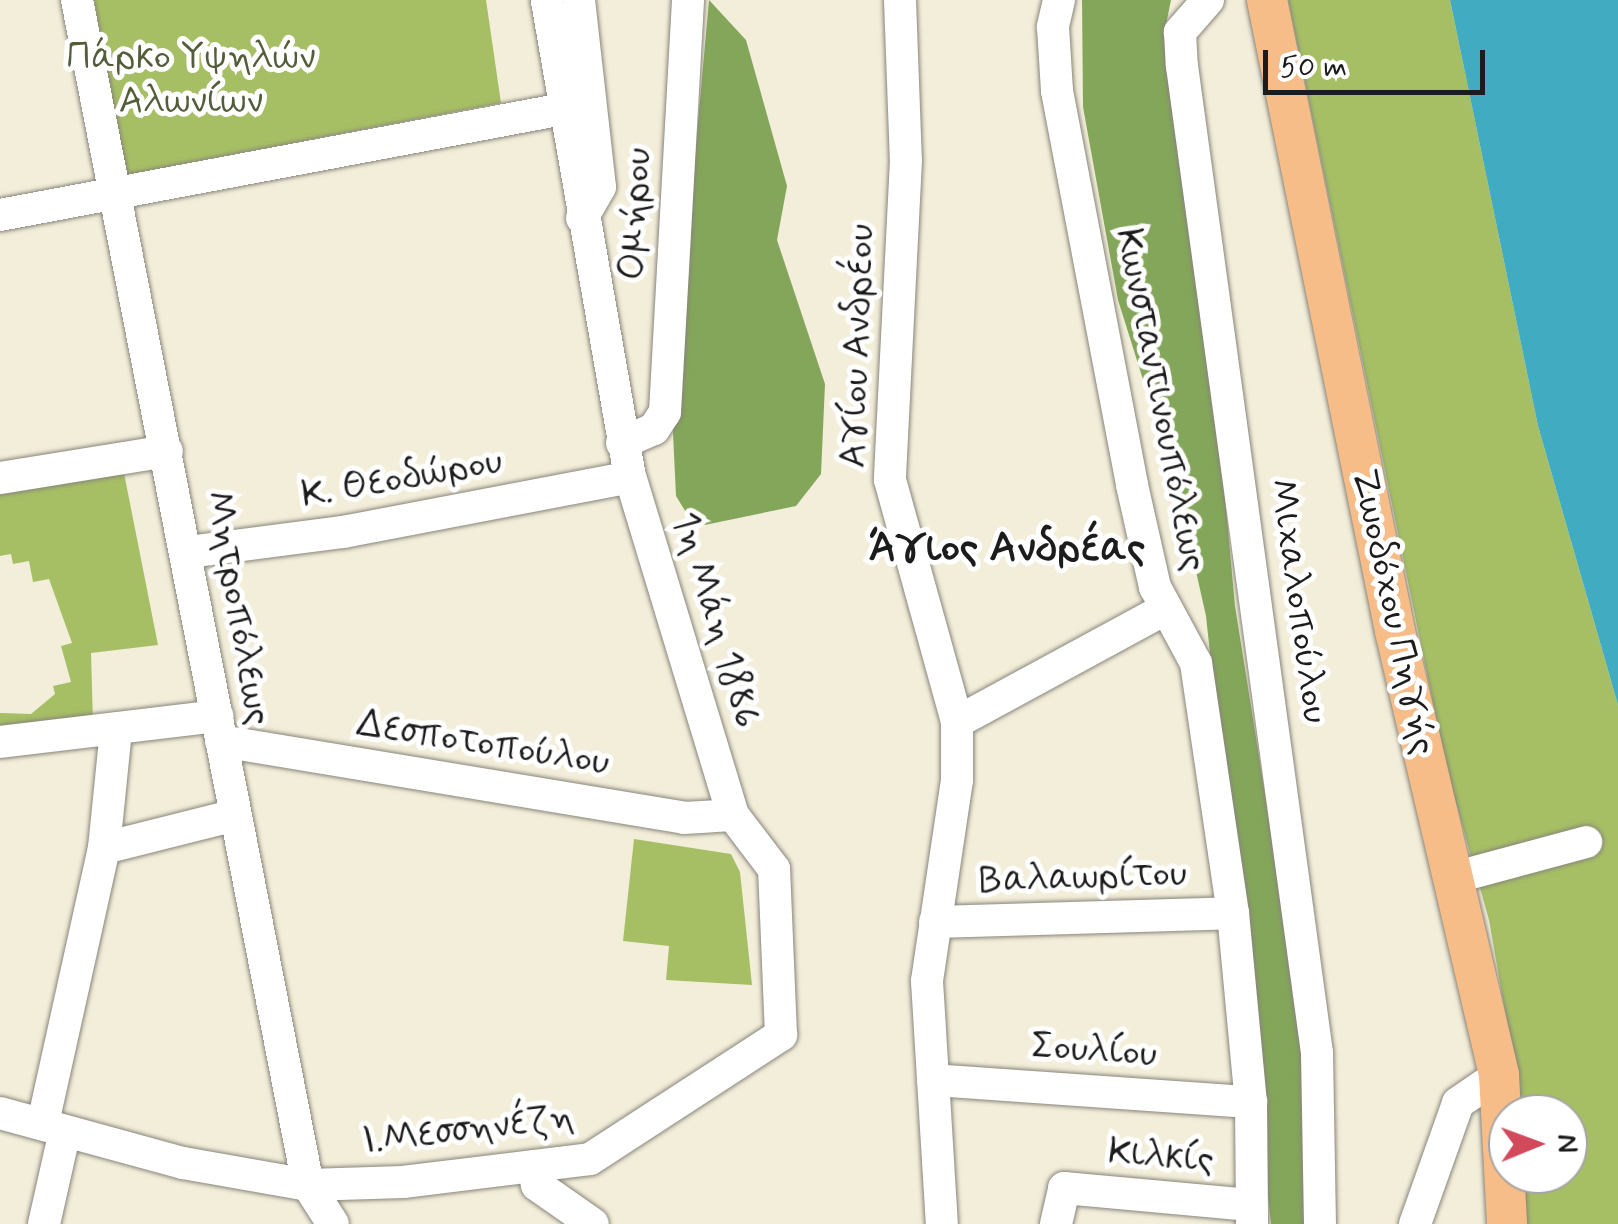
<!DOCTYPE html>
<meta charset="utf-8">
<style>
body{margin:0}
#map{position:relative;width:1618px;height:1224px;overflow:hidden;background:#f3eeda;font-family:Mynerve,sans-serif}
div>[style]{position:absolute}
.green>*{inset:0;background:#a6bf65}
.forest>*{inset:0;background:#84a65a}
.water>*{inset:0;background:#41acc1}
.roads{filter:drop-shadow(0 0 2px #88857b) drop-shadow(0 0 2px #88857b)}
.minor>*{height:32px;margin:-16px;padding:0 16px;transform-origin:16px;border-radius:16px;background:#fff}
.major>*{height:40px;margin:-20px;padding:0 20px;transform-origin:20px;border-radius:20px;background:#f7bd88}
span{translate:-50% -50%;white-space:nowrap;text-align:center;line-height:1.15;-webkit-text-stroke:10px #fff;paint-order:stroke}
.park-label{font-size:38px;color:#535d39}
.street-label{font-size:38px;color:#1c1c1c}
.quarter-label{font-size:42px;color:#1c1c1c;font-weight:700}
.north{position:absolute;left:1488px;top:1094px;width:100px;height:100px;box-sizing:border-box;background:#fff;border:2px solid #a4a4a4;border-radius:50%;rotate:89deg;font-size:28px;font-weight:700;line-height:40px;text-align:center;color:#1c1c1c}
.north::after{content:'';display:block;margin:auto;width:35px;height:45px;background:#d1495b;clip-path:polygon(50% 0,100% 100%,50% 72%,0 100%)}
.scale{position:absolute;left:1263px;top:50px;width:222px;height:45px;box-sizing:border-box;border:5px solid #1c1c1c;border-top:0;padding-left:12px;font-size:30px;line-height:35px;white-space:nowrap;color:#1c1c1c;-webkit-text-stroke:8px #fff;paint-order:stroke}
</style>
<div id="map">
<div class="green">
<i style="clip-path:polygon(94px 0,486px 0,501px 103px,126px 175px)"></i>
<i style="clip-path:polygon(1288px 0,1450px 0,1538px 426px,1618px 705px,1618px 1224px,1525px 1224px,1524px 1174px,1568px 1174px,1568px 1114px,1523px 1114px,1489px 920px,1447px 771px)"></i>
<i style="clip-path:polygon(124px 473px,158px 645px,91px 653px,93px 723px,0 732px,0 713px,31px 714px,55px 694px,53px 686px,71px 682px,61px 646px,72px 643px,49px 579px,33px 582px,29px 561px,13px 564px,11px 554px,0 556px,0 494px)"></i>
<i style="clip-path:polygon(634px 839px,731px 854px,740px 872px,752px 985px,666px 980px,669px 946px,623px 941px)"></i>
</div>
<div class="forest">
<i style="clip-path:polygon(709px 0,746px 40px,787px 186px,777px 240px,825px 384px,821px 474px,796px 506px,695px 527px,676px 496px,672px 412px)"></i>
<i style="clip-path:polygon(1082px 0,1171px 0,1164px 35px,1213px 367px,1235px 606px,1307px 1057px,1307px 1224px,1271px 1224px,1206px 616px,1178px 491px,1118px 300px,1083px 107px)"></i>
</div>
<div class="water">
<i style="clip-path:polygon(1450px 0,1618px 0,1618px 705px,1538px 426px)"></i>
</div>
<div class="roads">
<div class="minor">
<i style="left:77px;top:0;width:1207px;rotate:78.97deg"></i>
<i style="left:308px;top:1185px;width:46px;rotate:57.3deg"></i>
<i style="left:579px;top:0;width:188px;rotate:83.6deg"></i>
<i style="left:600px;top:187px;width:36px;rotate:120deg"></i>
<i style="left:900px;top:0;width:160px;rotate:87.9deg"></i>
<i style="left:906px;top:160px;width:320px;rotate:92.9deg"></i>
<i style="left:890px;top:480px;width:251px;rotate:74.5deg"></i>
<i style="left:957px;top:722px;width:58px;rotate:90deg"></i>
<i style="left:957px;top:780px;width:203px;rotate:98.5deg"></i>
<i style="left:927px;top:981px;width:243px;rotate:86.5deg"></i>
<i style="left:1059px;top:0;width:28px;rotate:103deg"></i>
<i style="left:1053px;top:27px;width:64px;rotate:86.4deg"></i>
<i style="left:1057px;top:91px;width:401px;rotate:79.2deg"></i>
<i style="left:1132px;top:485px;width:105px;rotate:77.3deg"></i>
<i style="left:1155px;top:587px;width:86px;rotate:61.7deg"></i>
<i style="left:1196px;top:663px;width:253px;rotate:81.6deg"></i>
<i style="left:1233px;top:913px;width:190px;rotate:84.6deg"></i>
<i style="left:1251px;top:1102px;width:122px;rotate:89.5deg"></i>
<i style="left:1208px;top:0;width:43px;rotate:131.2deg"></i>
<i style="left:1180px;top:32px;width:34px;rotate:87deg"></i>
<i style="left:1182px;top:66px;width:996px;rotate:82.21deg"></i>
<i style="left:1317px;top:1053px;width:171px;rotate:89deg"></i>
<i style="left:0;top:215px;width:573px;rotate:-10.66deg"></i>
<i style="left:622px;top:443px;width:35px;rotate:-24deg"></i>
<i style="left:654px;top:429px;width:20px;rotate:-57deg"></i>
<i style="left:665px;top:412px;width:413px;rotate:-86.8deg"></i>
<i style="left:0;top:478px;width:169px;rotate:-9.2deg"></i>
<i style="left:188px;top:552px;width:156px;rotate:-7.4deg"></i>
<i style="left:343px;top:532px;width:292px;rotate:-10.8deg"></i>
<i style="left:957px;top:722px;width:234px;rotate:-28.5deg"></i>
<i style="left:221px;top:741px;width:469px;rotate:9.4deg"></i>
<i style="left:684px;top:818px;width:49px;rotate:-3.5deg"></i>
<i style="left:0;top:742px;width:219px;rotate:-6.8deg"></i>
<i style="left:104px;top:848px;width:135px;rotate:-14.1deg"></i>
<i style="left:1453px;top:878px;width:138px;rotate:-15.1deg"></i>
<i style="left:935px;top:922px;width:298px;rotate:-1.7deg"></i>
<i style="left:933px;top:1080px;width:319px;rotate:4deg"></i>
<i style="left:0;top:1113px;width:190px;rotate:15.3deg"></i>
<i style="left:183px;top:1163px;width:127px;rotate:10deg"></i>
<i style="left:308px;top:1185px;width:95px;rotate:-1.8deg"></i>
<i style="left:403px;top:1182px;width:188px;rotate:-7deg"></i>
<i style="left:590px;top:1159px;width:228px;rotate:-33deg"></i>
<i style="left:781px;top:1035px;width:166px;rotate:-92.4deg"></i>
<i style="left:774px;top:869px;width:68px;rotate:-127.2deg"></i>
<i style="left:733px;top:815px;width:353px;rotate:-106.9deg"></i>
<i style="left:630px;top:477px;width:484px;rotate:-99.9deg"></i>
<i style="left:43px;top:1123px;width:282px;rotate:-77.5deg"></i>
<i style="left:104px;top:848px;width:120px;rotate:-84.2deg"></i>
<i style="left:534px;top:1166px;width:19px;rotate:81deg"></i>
<i style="left:537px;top:1185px;width:68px;rotate:34.9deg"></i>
<i style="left:44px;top:1224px;width:95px;rotate:-77.3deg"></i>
<i style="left:1056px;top:1224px;width:37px;rotate:-77deg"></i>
<i style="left:1064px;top:1188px;width:187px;rotate:5.2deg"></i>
<i style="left:1415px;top:1224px;width:128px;rotate:-70.4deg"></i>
<i style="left:1458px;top:1103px;width:50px;rotate:-34.3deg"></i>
</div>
<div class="major">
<i style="left:1267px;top:0;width:644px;rotate:78.53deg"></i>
<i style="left:1395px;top:631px;width:456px;rotate:76.8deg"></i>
<i style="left:1499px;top:1075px;width:149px;rotate:86.9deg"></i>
</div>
</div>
<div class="park-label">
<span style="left:191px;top:80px">Πάρκο Υψηλών<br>Αλωνίων</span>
</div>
<div class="street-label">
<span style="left:636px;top:214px;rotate:-87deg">Ομήρου</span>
<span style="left:858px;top:346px;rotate:-88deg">Αγίου Ανδρέου</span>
<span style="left:1160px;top:400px;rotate:79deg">Κωνσταντινουπόλεως</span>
<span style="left:402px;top:479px;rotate:-10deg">Κ. Θεοδώρου</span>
<span style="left:1298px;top:601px;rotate:82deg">Μιχαλοπούλου</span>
<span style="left:237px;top:608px;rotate:80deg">Μητροπόλεως</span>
<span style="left:1393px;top:612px;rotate:78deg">Ζωοδόχου Πηγής</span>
<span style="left:715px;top:620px;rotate:73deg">1η Μάη 1886</span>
<span style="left:483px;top:744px;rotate:9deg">Δεσποτοπούλου</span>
<span style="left:1083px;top:878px;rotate:-2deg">Βαλαωρίτου</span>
<span style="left:1094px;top:1051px;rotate:4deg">Σουλίου</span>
<span style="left:468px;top:1130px;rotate:-7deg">Ι.Μεσσηνέζη</span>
<span style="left:1161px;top:1157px;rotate:5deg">Κιλκίς</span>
</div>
<div class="quarter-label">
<span style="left:1007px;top:549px">Άγιος Ανδρέας</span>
</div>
<div class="north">N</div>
<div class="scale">50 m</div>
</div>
